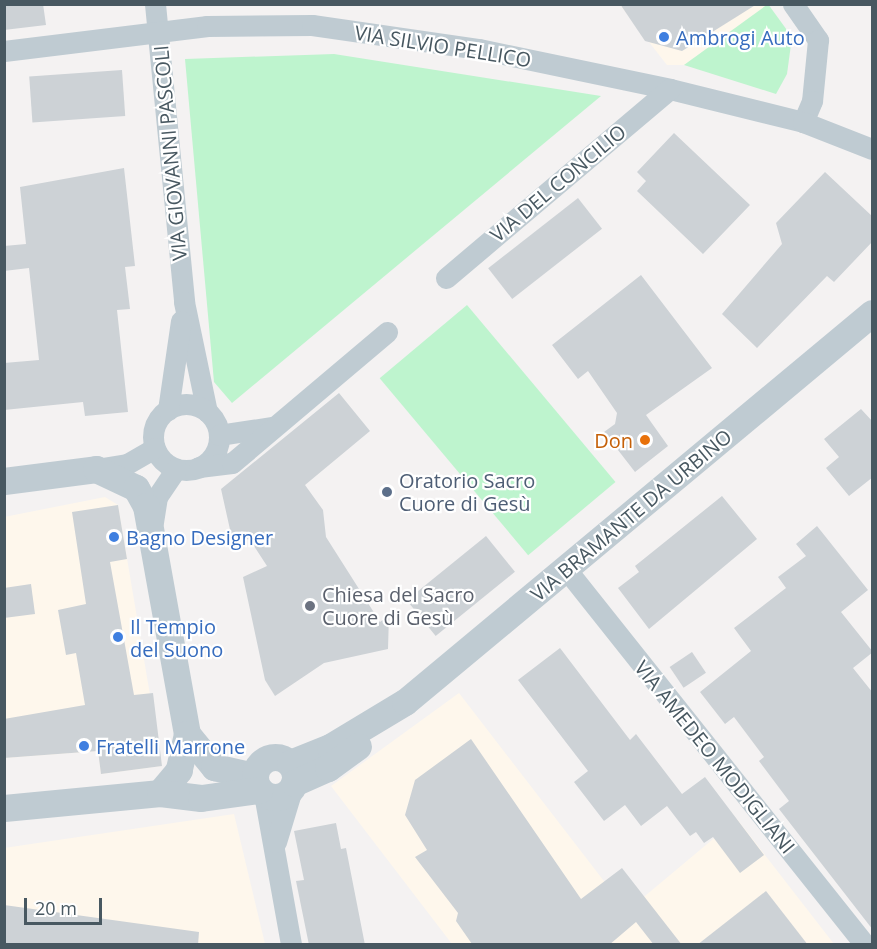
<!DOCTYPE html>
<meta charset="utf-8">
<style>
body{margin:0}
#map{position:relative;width:877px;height:949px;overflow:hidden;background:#f4f2f2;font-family:"Open Sans",sans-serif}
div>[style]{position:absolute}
.commercial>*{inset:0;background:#fef7ec}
.green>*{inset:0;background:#bef4ce;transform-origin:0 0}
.building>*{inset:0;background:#cdd2d6;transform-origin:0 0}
.minor>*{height:21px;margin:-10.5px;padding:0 10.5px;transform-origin:10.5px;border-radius:10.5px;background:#bfcbd2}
.minor>.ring{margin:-10.5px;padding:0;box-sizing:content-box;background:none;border:21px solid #bfcbd2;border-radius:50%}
.tertiary>*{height:27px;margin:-13.5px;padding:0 13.5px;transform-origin:13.5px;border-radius:13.5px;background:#bfcbd2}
.tertiary>.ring{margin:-13.5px;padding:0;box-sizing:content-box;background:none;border:27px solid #bfcbd2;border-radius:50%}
.dots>*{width:16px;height:16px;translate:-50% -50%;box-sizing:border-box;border:3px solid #fff;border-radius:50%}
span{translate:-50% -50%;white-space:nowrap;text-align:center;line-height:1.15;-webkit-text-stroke:4.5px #fff;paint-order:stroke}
.shop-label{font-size:20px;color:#366cbe}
.left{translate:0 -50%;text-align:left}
.street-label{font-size:20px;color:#485861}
.food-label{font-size:20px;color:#c56008}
.right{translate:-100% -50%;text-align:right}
.service-label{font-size:20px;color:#4e5e75}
.worship-label{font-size:20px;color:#5b616d}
.frame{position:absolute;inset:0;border:6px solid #485861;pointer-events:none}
.scale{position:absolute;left:24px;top:898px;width:78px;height:27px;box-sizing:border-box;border:3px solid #485861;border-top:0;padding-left:8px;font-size:18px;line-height:21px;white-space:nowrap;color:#485861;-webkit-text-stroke:4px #fff;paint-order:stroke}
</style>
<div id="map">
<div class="commercial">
<i style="clip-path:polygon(620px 5px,768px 5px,684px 65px,667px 65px)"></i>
<i style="clip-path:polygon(105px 497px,118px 505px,162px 766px,101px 774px,98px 751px,5px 758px,4px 517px)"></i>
<i style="clip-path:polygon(459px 693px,627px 911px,737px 819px,834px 944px,452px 944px,331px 786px)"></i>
<i style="clip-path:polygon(234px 814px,265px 944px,5px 944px,4px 848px)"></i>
</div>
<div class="green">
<i style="clip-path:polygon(768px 4px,792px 37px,787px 74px,776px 94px,684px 65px)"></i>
<i style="clip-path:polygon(334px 54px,601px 96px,232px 403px,214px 382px,185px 59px)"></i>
<i style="left:467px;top:305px;width:231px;height:114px;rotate:50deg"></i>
</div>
<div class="building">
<i style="clip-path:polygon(4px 4px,43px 4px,46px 25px,4px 30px)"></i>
<i style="clip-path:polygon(620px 4px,757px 4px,682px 51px,645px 41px)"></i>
<i style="left:122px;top:70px;width:46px;height:93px;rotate:86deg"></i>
<i style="clip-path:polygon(674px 133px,750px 205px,703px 254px,637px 191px,646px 181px,637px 172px)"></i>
<i style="clip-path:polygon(124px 168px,135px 266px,125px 267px,130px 309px,117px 310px,128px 412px,85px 416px,83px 402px,4px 410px,4px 363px,39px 360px,29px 268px,4px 271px,4px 246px,26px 244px,20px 187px)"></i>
<i style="clip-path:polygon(825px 172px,873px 217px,873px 241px,834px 282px,827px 276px,757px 348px,722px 314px,782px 244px,776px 223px)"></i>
<i style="left:578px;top:198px;width:39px;height:114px;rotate:52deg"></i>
<i style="clip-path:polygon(641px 275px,712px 368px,646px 415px,668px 446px,635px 472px,604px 432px,615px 424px,617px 413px,588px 371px,578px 379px,552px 345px)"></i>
<i style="clip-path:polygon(339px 393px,370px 431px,305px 485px,323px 510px,326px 537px,380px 622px,389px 615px,388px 649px,324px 663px,275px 696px,265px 680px,243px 577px,267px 566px,250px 540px,231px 534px,221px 489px)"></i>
<i style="clip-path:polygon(861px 409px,873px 422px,873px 477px,849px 496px,826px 468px,839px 457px,824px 439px)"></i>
<i style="clip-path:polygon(722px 496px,757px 539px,649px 629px,618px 588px,639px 572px,635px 566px)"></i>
<i style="clip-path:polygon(118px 505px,127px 559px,110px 562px,134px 695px,153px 693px,162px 766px,101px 774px,98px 751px,4px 758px,4px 719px,85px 705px,76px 653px,66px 655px,58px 610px,86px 604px,72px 512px)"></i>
<i style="clip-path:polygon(817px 526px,868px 590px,841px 612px,873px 652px,853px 668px,873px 693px,873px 930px,779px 809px,789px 801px,759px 761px,764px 757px,734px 717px,725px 724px,700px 692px,751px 651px,734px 628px,786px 588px,778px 577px,806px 556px,796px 544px)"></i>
<i style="left:486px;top:536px;width:46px;height:102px;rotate:51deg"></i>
<i style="clip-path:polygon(31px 584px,35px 614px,4px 618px,4px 588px)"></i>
<i style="clip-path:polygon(560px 648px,630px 740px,636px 734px,682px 794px,705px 777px,764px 855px,740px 873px,713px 837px,704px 843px,696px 832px,690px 836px,667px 806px,641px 826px,625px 805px,604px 821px,574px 782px,588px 771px,518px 680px)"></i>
<i style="left:692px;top:652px;width:25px;height:27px;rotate:56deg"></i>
<i style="clip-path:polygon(471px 739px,581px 899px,622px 868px,682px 945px,654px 945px,636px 922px,609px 945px,472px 944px,456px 921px,458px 913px,415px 857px,427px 850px,405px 815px,415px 780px)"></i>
<i style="clip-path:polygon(336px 823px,341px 849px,346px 848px,365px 945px,309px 945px,296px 881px,304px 880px,294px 831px)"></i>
<i style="clip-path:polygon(766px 891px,808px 945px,697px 945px)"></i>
<i style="clip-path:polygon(4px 905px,199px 932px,198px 945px,4px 945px)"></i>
</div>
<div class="minor">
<i style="left:155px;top:4px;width:299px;rotate:84.4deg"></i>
<i style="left:184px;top:302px;width:112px;rotate:78.2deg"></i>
<i style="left:793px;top:4px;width:44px;rotate:55.2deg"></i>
<i style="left:818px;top:40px;width:61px;rotate:95.6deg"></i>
<i style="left:812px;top:101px;width:23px;rotate:113deg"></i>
<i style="left:4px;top:51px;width:205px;rotate:-7deg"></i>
<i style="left:207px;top:26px;width:105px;rotate:-0.5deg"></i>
<i style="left:312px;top:25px;width:169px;rotate:8.2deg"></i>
<i style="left:479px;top:49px;width:195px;rotate:11.8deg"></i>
<i style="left:670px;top:89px;width:137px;rotate:13.9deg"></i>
<i style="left:803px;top:122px;width:74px;rotate:21.4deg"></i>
<i style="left:446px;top:278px;width:293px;rotate:-40.2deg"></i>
<i class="ring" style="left:153px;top:404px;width:45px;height:45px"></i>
<i style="left:168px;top:410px;width:90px;rotate:-81.7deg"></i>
<i style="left:219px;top:435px;width:54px;rotate:-8.6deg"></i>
<i style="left:199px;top:467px;width:33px;rotate:-7deg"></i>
<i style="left:232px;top:463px;width:203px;rotate:-40.2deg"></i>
<i style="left:96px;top:469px;width:31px;rotate:-9deg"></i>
<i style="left:127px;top:464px;width:32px;rotate:-30deg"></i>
<i style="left:153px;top:522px;width:25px;rotate:-81deg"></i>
<i style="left:157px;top:497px;width:34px;rotate:-56deg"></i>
<i style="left:566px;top:569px;width:479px;rotate:51.5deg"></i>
<i style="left:264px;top:794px;width:152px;rotate:79.8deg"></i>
<i style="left:276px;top:842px;width:55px;rotate:-73.2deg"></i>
</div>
<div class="tertiary">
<i style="left:4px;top:481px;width:93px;rotate:-7.4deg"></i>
<i style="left:96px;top:469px;width:44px;rotate:25.4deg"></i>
<i style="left:136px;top:488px;width:21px;rotate:61deg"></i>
<i style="left:146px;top:506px;width:232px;rotate:79.8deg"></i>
<i style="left:187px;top:734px;width:37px;rotate:103deg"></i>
<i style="left:179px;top:770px;width:30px;rotate:130deg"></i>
<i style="left:187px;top:734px;width:43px;rotate:50.7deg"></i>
<i style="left:214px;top:767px;width:41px;rotate:12.7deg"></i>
<i class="ring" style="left:255px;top:757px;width:13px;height:13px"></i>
<i style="left:290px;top:763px;width:43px;rotate:-21.8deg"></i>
<i style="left:330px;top:747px;width:87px;rotate:-31deg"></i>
<i style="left:405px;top:702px;width:608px;rotate:-39.79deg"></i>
<i style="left:294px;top:783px;width:37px;rotate:-24deg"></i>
<i style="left:328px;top:768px;width:37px;rotate:-36deg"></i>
<i style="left:4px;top:808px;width:157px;rotate:-5.5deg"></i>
<i style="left:160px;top:793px;width:41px;rotate:7deg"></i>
<i style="left:201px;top:798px;width:59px;rotate:-7.9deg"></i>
</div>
<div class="dots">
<i style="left:664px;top:37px;background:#3f7fe0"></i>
<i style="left:645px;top:440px;background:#e8710a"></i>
<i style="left:387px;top:492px;background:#5c6f8a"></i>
<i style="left:114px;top:537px;background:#3f7fe0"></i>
<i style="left:310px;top:606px;background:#6b7280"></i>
<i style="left:118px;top:637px;background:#3f7fe0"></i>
<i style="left:84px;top:746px;background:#3f7fe0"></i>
</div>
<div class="shop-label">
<span class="left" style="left:676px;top:37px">Ambrogi Auto</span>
<span class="left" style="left:126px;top:537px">Bagno Designer</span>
<span class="left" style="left:130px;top:638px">Il Tempio<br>del Suono</span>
<span class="left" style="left:96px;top:746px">Fratelli Marrone</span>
</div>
<div class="street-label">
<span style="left:443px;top:46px;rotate:9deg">VIA SILVIO PELLICO</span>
<span style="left:170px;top:153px;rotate:-95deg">VIA GIOVANNI PASCOLI</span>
<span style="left:558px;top:183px;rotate:-40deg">VIA DEL CONCILIO</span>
<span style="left:631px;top:515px;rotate:-40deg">VIA BRAMANTE DA URBINO</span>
<span style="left:715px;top:757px;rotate:51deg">VIA AMEDEO MODIGLIANI</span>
</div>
<div class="food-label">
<span class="right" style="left:633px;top:440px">Don</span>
</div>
<div class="service-label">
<span class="left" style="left:399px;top:492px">Oratorio Sacro<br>Cuore di Gesù</span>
</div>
<div class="worship-label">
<span class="left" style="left:322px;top:606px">Chiesa del Sacro<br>Cuore di Gesù</span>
</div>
<div class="frame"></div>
<div class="scale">20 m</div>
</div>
